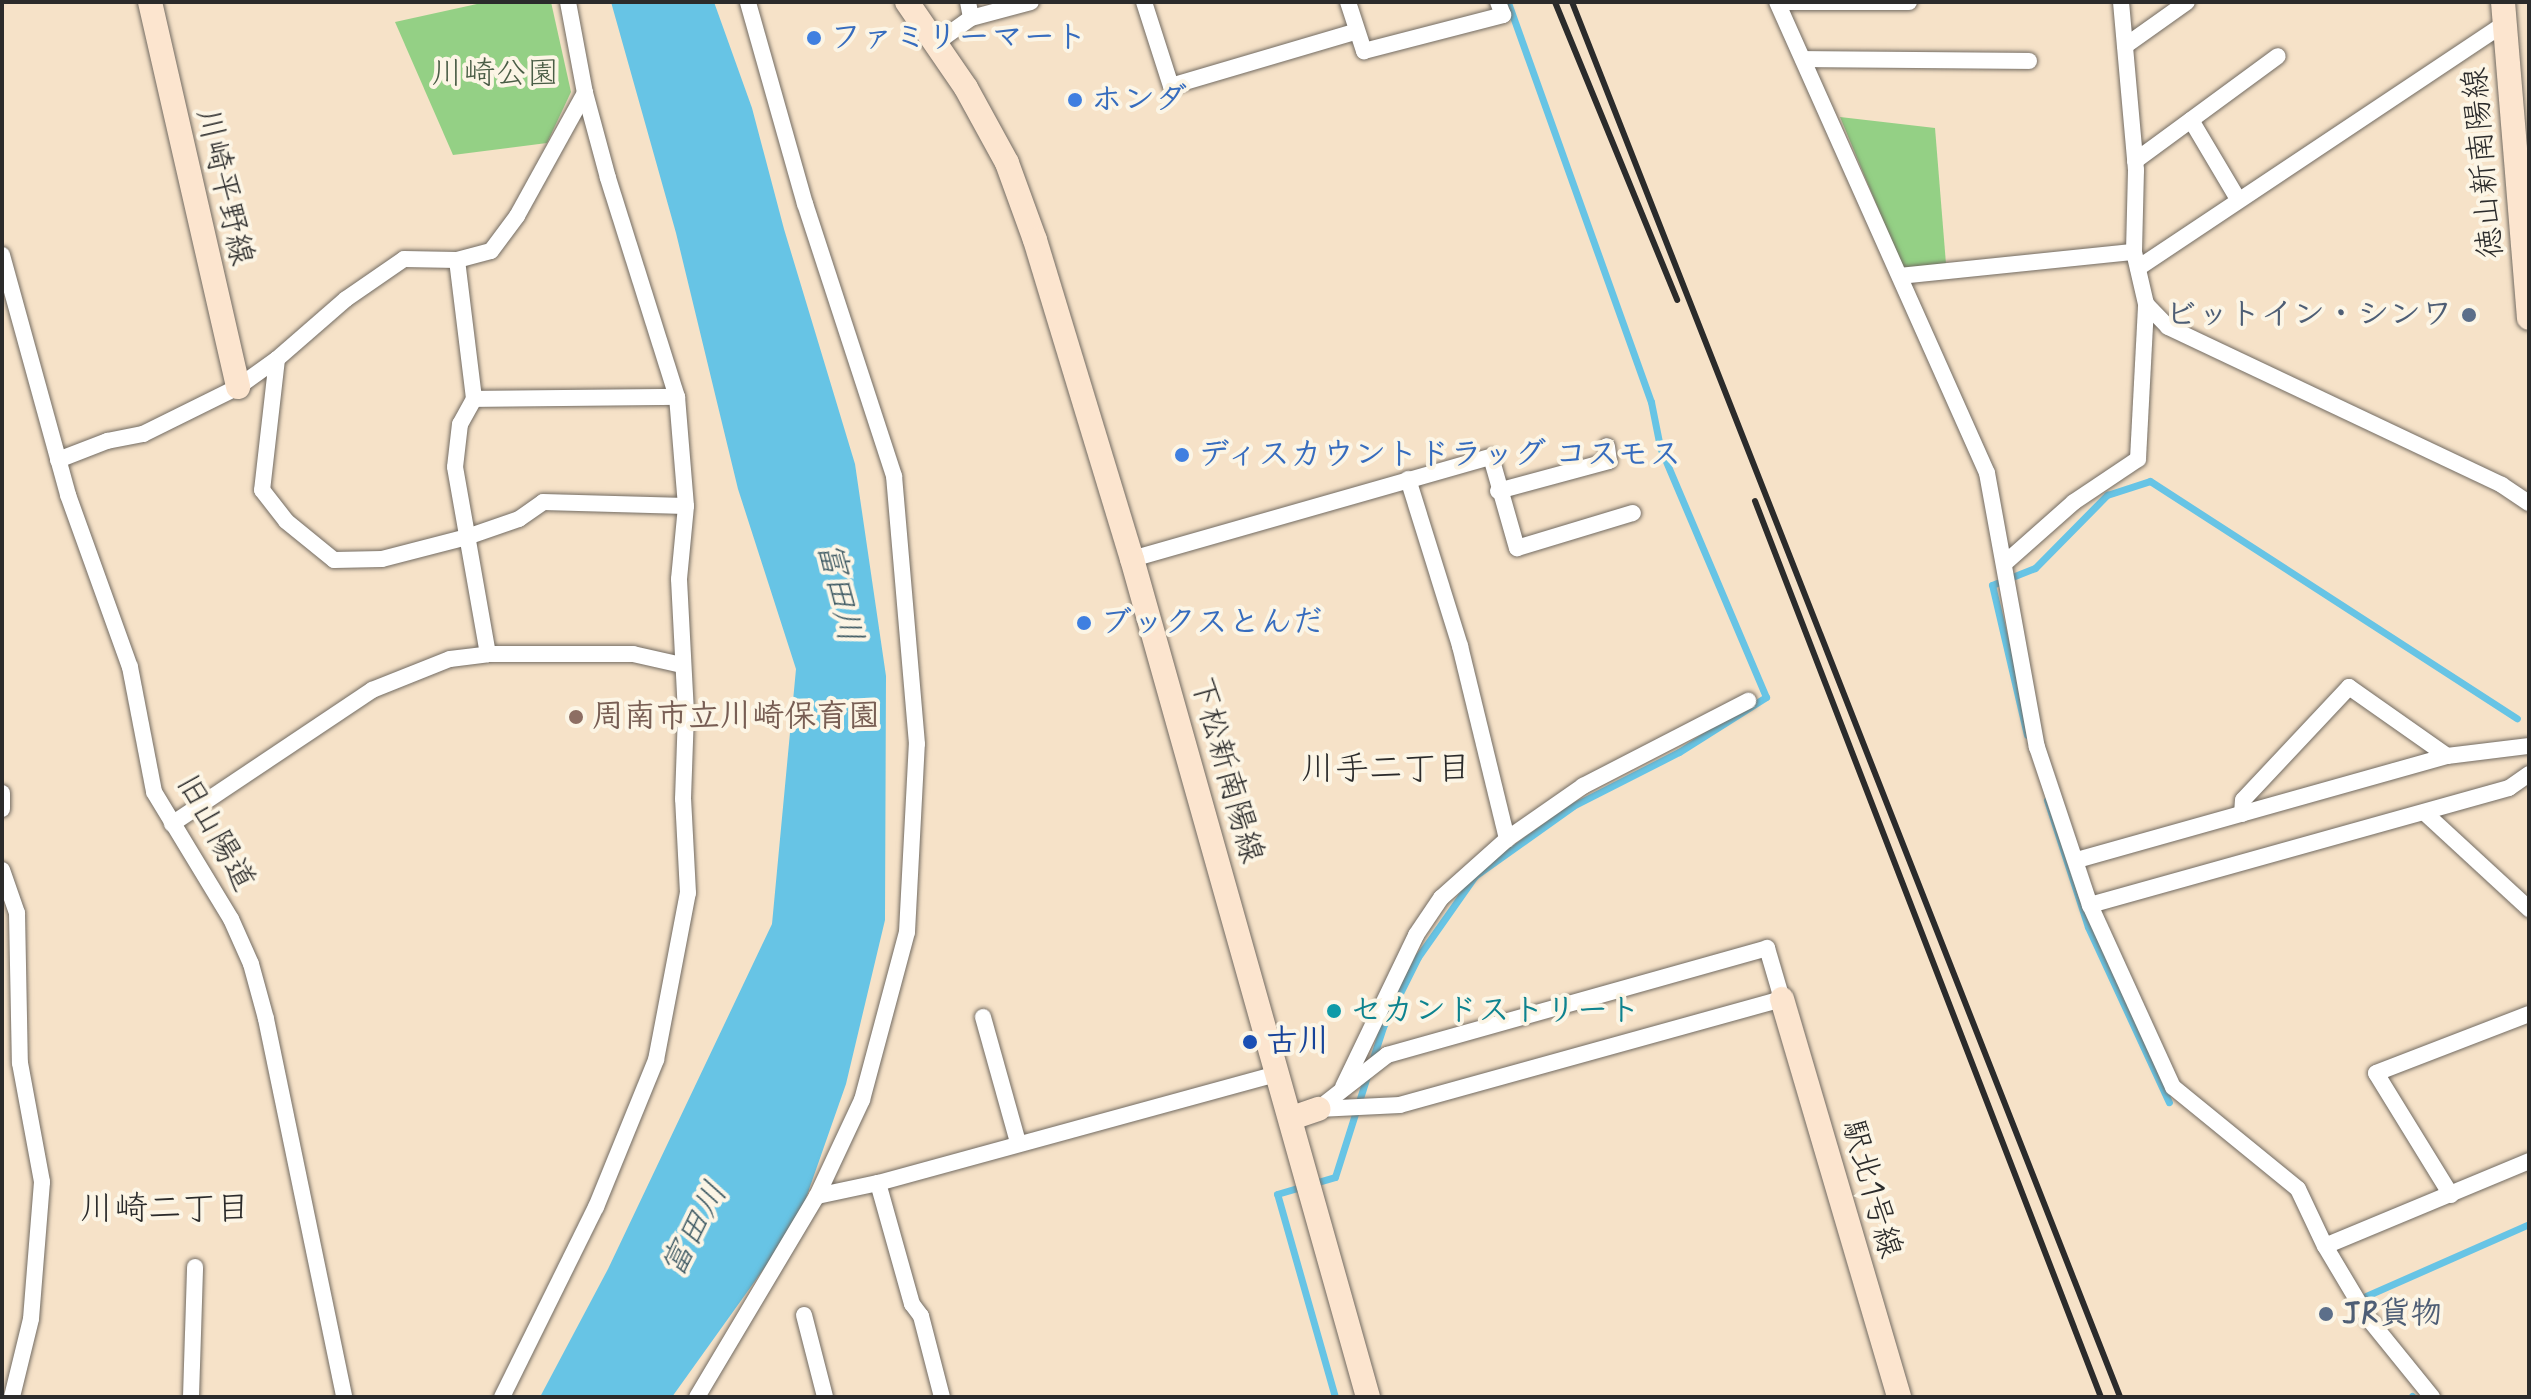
<!DOCTYPE html>
<meta charset="utf-8">
<style>
body{margin:0}
#map{position:relative;width:2531px;height:1399px;overflow:hidden;background:#f6e2c8;font-family:Mynerve,"Klee One",sans-serif}
div>[style]{position:absolute}
.green>*{inset:0;background:#94d085}
.water>*{inset:0;background:#67c4e5}
.stream>*{height:7px;margin:-3.5px;padding:0 3.5px;transform-origin:3.5px;border-radius:3.5px;background:#67c4e5}
.roads{filter:drop-shadow(0 0 2px #726b62) drop-shadow(0 0 2px #726b62)}
.street>*{height:16px;margin:-8px;padding:0 8px;transform-origin:8px;border-radius:8px;background:#fff}
.secondary>*{height:24px;margin:-12px;padding:0 12px;transform-origin:12px;border-radius:12px;background:#fce5cf}
.rail>*{height:6px;margin:-3px;padding:0 3px;transform-origin:3px;border-radius:3px;background:#2b2b2b}
.dots>*{width:22px;height:22px;translate:-50% -50%;box-sizing:border-box;border:4px solid #fcf5e5;border-radius:50%}
span{translate:-50% -50%;white-space:nowrap;text-align:center;line-height:1.15;-webkit-text-stroke:8px #fcf5e5;paint-order:stroke}
.shop-label{font-size:32px;color:#366cbe;font-weight:700}
.left{translate:0 -50%;text-align:left}
.park-label{font-size:32px;color:#4a5d46}
.street-label{font-size:32px;color:#2b2b2b}
.service-label{font-size:32px;color:#4e5e75;font-weight:700}
.right{translate:-100% -50%;text-align:right}
.education-label{font-size:32px;color:#785e54;font-weight:700}
.culture-label{font-size:32px;color:#0d838f;font-weight:700}
.transit-label{font-size:32px;color:#164399;font-weight:700}
.water-label{font-size:34px;color:#3d5963;font-style:italic}
.neighbourhood-label{font-size:34px;color:#2b2b2b}
.frame{position:absolute;inset:0;border:4px solid #2b2b2b;pointer-events:none}
</style>
<div id="map">
<div class="green">
<i style="clip-path:polygon(486px 2px,551px 2px,571px 92px,547px 143px,453px 155px,395px 22px)"></i>
<i style="clip-path:polygon(1840px 117px,1935px 128px,1946px 264px,1903px 268px)"></i>
</div>
<div class="water">
<i style="clip-path:polygon(611px 2px,714px 2px,752px 108px,784px 229px,855px 464px,886px 676px,885px 920px,846px 1084px,798px 1221px,672px 1397px,540px 1397px,608px 1269px,772px 924px,796px 669px,738px 489px,676px 233px)"></i>
</div>
<div class="stream">
<i style="left:2027px;top:735px;width:154px;rotate:-103.1deg"></i>
<i style="left:1992px;top:585px;width:46px;rotate:-21.6deg"></i>
<i style="left:2035px;top:568px;width:103px;rotate:-45.4deg"></i>
<i style="left:2107px;top:495px;width:45px;rotate:-18deg"></i>
<i style="left:2150px;top:481px;width:437px;rotate:32.9deg"></i>
<i style="left:2047px;top:800px;width:133px;rotate:72.1deg"></i>
<i style="left:2088px;top:927px;width:193px;rotate:65.2deg"></i>
<i style="left:1371px;top:1064px;width:39px;rotate:-72deg"></i>
<i style="left:1383px;top:1027px;width:78px;rotate:-63.4deg"></i>
<i style="left:1418px;top:957px;width:99px;rotate:-54.9deg"></i>
<i style="left:1475px;top:876px;width:120px;rotate:-35.5deg"></i>
<i style="left:1573px;top:806px;width:119px;rotate:-27deg"></i>
<i style="left:1679px;top:752px;width:103px;rotate:-32.3deg"></i>
<i style="left:1766px;top:697px;width:272px;rotate:-113deg"></i>
<i style="left:1660px;top:447px;width:46px;rotate:-101.3deg"></i>
<i style="left:1651px;top:402px;width:425px;rotate:-109.7deg"></i>
<i style="left:2366px;top:1296px;width:178px;rotate:-23.8deg"></i>
<i style="left:2412px;top:1396px;width:1px;rotate:45deg"></i>
<i style="left:1335px;top:1397px;width:211px;rotate:-105.9deg"></i>
<i style="left:1277px;top:1194px;width:60px;rotate:-16.3deg"></i>
<i style="left:1335px;top:1177px;width:106px;rotate:-72.4deg"></i>
</div>
<div class="roads">
<div class="street">
<i style="left:968px;top:2px;width:16px;rotate:79deg"></i>
<i style="left:1144px;top:2px;width:88px;rotate:72.2deg"></i>
<i style="left:1171px;top:86px;width:192px;rotate:-16.4deg"></i>
<i style="left:1348px;top:2px;width:52px;rotate:71.9deg"></i>
<i style="left:1364px;top:51px;width:144px;rotate:-14.5deg"></i>
<i style="left:1503px;top:15px;width:14px;rotate:-111deg"></i>
<i style="left:1777px;top:2px;width:516px;rotate:65.97deg"></i>
<i style="left:1987px;top:473px;width:279px;rotate:79.7deg"></i>
<i style="left:2037px;top:747px;width:167px;rotate:71.5deg"></i>
<i style="left:2090px;top:905px;width:200px;rotate:65.5deg"></i>
<i style="left:2173px;top:1087px;width:161px;rotate:39.2deg"></i>
<i style="left:2298px;top:1189px;width:63px;rotate:64.7deg"></i>
<i style="left:2325px;top:1246px;width:84px;rotate:59.2deg"></i>
<i style="left:2368px;top:1318px;width:102px;rotate:51deg"></i>
<i style="left:1789px;top:2px;width:120px"></i>
<i style="left:2121px;top:2px;width:169px;rotate:84.9deg"></i>
<i style="left:2136px;top:170px;width:82px;rotate:91.4deg"></i>
<i style="left:2134px;top:252px;width:53px;rotate:77deg"></i>
<i style="left:2146px;top:304px;width:32px;rotate:46deg"></i>
<i style="left:2168px;top:327px;width:369px;rotate:25.3deg"></i>
<i style="left:2502px;top:485px;width:32px;rotate:34deg"></i>
<i style="left:936px;top:43px;width:43px;rotate:-35.5deg"></i>
<i style="left:971px;top:18px;width:62px;rotate:-14.9deg"></i>
<i style="left:2125px;top:46px;width:76px;rotate:-35.4deg"></i>
<i style="left:1803px;top:59px;width:226px;rotate:0.5deg"></i>
<i style="left:2191px;top:120px;width:92px;rotate:59.3deg"></i>
<i style="left:2135px;top:161px;width:177px;rotate:-36.3deg"></i>
<i style="left:2px;top:255px;width:249px;rotate:74.6deg"></i>
<i style="left:68px;top:495px;width:183px;rotate:70.2deg"></i>
<i style="left:130px;top:667px;width:127px;rotate:79.1deg"></i>
<i style="left:154px;top:792px;width:149px;rotate:58.8deg"></i>
<i style="left:231px;top:919px;width:49px;rotate:66deg"></i>
<i style="left:251px;top:964px;width:57px;rotate:74.7deg"></i>
<i style="left:266px;top:1019px;width:386px;rotate:78.3deg"></i>
<i style="left:457px;top:260px;width:140px;rotate:83deg"></i>
<i style="left:474px;top:399px;width:29px;rotate:119deg"></i>
<i style="left:460px;top:424px;width:43px;rotate:96.6deg"></i>
<i style="left:455px;top:467px;width:190px;rotate:80deg"></i>
<i style="left:2138px;top:268px;width:440px;rotate:-33.7deg"></i>
<i style="left:1900px;top:276px;width:235px;rotate:-5.9deg"></i>
<i style="left:277px;top:359px;width:132px;rotate:96.5deg"></i>
<i style="left:262px;top:490px;width:39px;rotate:52deg"></i>
<i style="left:286px;top:521px;width:62px;rotate:39.1deg"></i>
<i style="left:334px;top:560px;width:48px;rotate:-1.2deg"></i>
<i style="left:382px;top:559px;width:88px;rotate:-14.5deg"></i>
<i style="left:467px;top:537px;width:55px;rotate:-19.1deg"></i>
<i style="left:519px;top:519px;width:29px;rotate:-35deg"></i>
<i style="left:543px;top:502px;width:143px;rotate:1.6deg"></i>
<i style="left:474px;top:399px;width:203px;rotate:-0.6deg"></i>
<i style="left:58px;top:460px;width:53px;rotate:-21.2deg"></i>
<i style="left:107px;top:441px;width:37px;rotate:-11deg"></i>
<i style="left:143px;top:434px;width:106px;rotate:-26.3deg"></i>
<i style="left:238px;top:387px;width:48px;rotate:-35.7deg"></i>
<i style="left:277px;top:359px;width:91px;rotate:-41deg"></i>
<i style="left:346px;top:299px;width:70px;rotate:-34.6deg"></i>
<i style="left:404px;top:259px;width:53px;rotate:1.1deg"></i>
<i style="left:457px;top:260px;width:35px;rotate:-15deg"></i>
<i style="left:491px;top:251px;width:44px;rotate:-53.4deg"></i>
<i style="left:517px;top:216px;width:141px;rotate:-61.1deg"></i>
<i style="left:1408px;top:479px;width:175px;rotate:72.7deg"></i>
<i style="left:1460px;top:646px;width:199px;rotate:76.3deg"></i>
<i style="left:1498px;top:491px;width:115px;rotate:-15.1deg"></i>
<i style="left:1609px;top:461px;width:15px;rotate:-98deg"></i>
<i style="left:1132px;top:559px;width:373px;rotate:-15.9deg"></i>
<i style="left:1491px;top:457px;width:95px;rotate:74.1deg"></i>
<i style="left:1517px;top:548px;width:121px;rotate:-16.8deg"></i>
<i style="left:2005px;top:563px;width:92px;rotate:-41.5deg"></i>
<i style="left:2074px;top:502px;width:77px;rotate:-33.9deg"></i>
<i style="left:2138px;top:459px;width:155px;rotate:-87deg"></i>
<i style="left:2px;top:793px;width:16px;rotate:90deg"></i>
<i style="left:2425px;top:813px;width:142px;rotate:42.7deg"></i>
<i style="left:2242px;top:814px;width:14px;rotate:-86deg"></i>
<i style="left:2243px;top:800px;width:155px;rotate:-46.8deg"></i>
<i style="left:2349px;top:687px;width:120px;rotate:35.1deg"></i>
<i style="left:172px;top:824px;width:241px;rotate:-33.8deg"></i>
<i style="left:372px;top:690px;width:84px;rotate:-21.7deg"></i>
<i style="left:450px;top:659px;width:38px;rotate:-7deg"></i>
<i style="left:488px;top:654px;width:145px"></i>
<i style="left:633px;top:654px;width:50px;rotate:12.7deg"></i>
<i style="left:2077px;top:860px;width:384px;rotate:-15.7deg"></i>
<i style="left:2447px;top:756px;width:83px;rotate:-7deg"></i>
<i style="left:2px;top:870px;width:46px;rotate:70.8deg"></i>
<i style="left:17px;top:913px;width:150px;rotate:88.9deg"></i>
<i style="left:20px;top:1063px;width:121px;rotate:79.5deg"></i>
<i style="left:42px;top:1182px;width:137px;rotate:94.6deg"></i>
<i style="left:31px;top:1319px;width:80px;rotate:103.7deg"></i>
<i style="left:2090px;top:905px;width:435px;rotate:-15.6deg"></i>
<i style="left:2509px;top:788px;width:24px;rotate:-35deg"></i>
<i style="left:1767px;top:948px;width:53px;rotate:73.6deg"></i>
<i style="left:1782px;top:999px;width:396px;rotate:164.5deg"></i>
<i style="left:1400px;top:1105px;width:82px;rotate:177.2deg"></i>
<i style="left:1318px;top:1109px;width:88px;rotate:-38deg"></i>
<i style="left:1387px;top:1055px;width:395px;rotate:-15.7deg"></i>
<i style="left:983px;top:1017px;width:130px;rotate:74.4deg"></i>
<i style="left:1343px;top:1087px;width:169px;rotate:-64.3deg"></i>
<i style="left:1416px;top:935px;width:45px;rotate:-56deg"></i>
<i style="left:1441px;top:898px;width:89px;rotate:-41.8deg"></i>
<i style="left:1507px;top:839px;width:93px;rotate:-34.9deg"></i>
<i style="left:1583px;top:786px;width:186px;rotate:-27.3deg"></i>
<i style="left:878px;top:1183px;width:126px;rotate:74.3deg"></i>
<i style="left:912px;top:1304px;width:15px;rotate:53deg"></i>
<i style="left:921px;top:1316px;width:84px;rotate:75.5deg"></i>
<i style="left:2451px;top:1195px;width:143px;rotate:-121.6deg"></i>
<i style="left:2376px;top:1073px;width:164px;rotate:-21.1deg"></i>
<i style="left:817px;top:1196px;width:62px;rotate:-12deg"></i>
<i style="left:878px;top:1183px;width:416px;rotate:-15.3deg"></i>
<i style="left:2325px;top:1246px;width:221px;rotate:-22.6deg"></i>
<i style="left:804px;top:1315px;width:85px;rotate:75.6deg"></i>
<i style="left:191px;top:1397px;width:130px;rotate:-88.2deg"></i>
<i style="left:502px;top:1397px;width:212px;rotate:-63.7deg"></i>
<i style="left:596px;top:1207px;width:159px;rotate:-67.8deg"></i>
<i style="left:656px;top:1060px;width:170px;rotate:-79.2deg"></i>
<i style="left:688px;top:893px;width:94px;rotate:-93deg"></i>
<i style="left:683px;top:799px;width:86px;rotate:-88deg"></i>
<i style="left:686px;top:713px;width:134px;rotate:-93deg"></i>
<i style="left:679px;top:579px;width:73px;rotate:-84.5deg"></i>
<i style="left:686px;top:506px;width:109px;rotate:-94.7deg"></i>
<i style="left:677px;top:397px;width:230px;rotate:-107.5deg"></i>
<i style="left:608px;top:178px;width:88px;rotate:-105.1deg"></i>
<i style="left:585px;top:93px;width:93px;rotate:-100.6deg"></i>
<i style="left:697px;top:1397px;width:234px;rotate:-59.2deg"></i>
<i style="left:817px;top:1196px;width:106px;rotate:-64.9deg"></i>
<i style="left:862px;top:1100px;width:174px;rotate:-75deg"></i>
<i style="left:907px;top:932px;width:188px;rotate:-87deg"></i>
<i style="left:917px;top:744px;width:269px;rotate:-94.9deg"></i>
<i style="left:894px;top:476px;width:286px;rotate:-108.1deg"></i>
<i style="left:805px;top:204px;width:210px;rotate:-105.8deg"></i>
</div>
<div class="secondary">
<i style="left:150px;top:2px;width:395px;rotate:77.1deg"></i>
<i style="left:907px;top:2px;width:104px;rotate:55.5deg"></i>
<i style="left:966px;top:88px;width:85px;rotate:61.3deg"></i>
<i style="left:1007px;top:163px;width:82px;rotate:70deg"></i>
<i style="left:1035px;top:240px;width:333px;rotate:73.1deg"></i>
<i style="left:1132px;top:559px;width:871px;rotate:74.27deg"></i>
<i style="left:2503px;top:2px;width:317px;rotate:85.3deg"></i>
<i style="left:1782px;top:999px;width:415px;rotate:73.6deg"></i>
<i style="left:1292px;top:1118px;width:28px;rotate:-19deg"></i>
</div>
</div>
<div class="rail">
<i style="left:1555px;top:2px;width:322px;rotate:67.7deg"></i>
<i style="left:1572px;top:2px;width:1499px;rotate:68.55deg"></i>
<i style="left:1755px;top:501px;width:960px;rotate:68.89deg"></i>
</div>
<div class="dots">
<i style="left:814px;top:38px;background:#3f7fe0"></i>
<i style="left:1075px;top:100px;background:#3f7fe0"></i>
<i style="left:2469px;top:315px;background:#5c6f8a"></i>
<i style="left:1182px;top:455px;background:#3f7fe0"></i>
<i style="left:1084px;top:623px;background:#3f7fe0"></i>
<i style="left:576px;top:717px;background:#8d6e63"></i>
<i style="left:1334px;top:1011px;background:#0f9aa8"></i>
<i style="left:1250px;top:1042px;background:#1a4fb4"></i>
<i style="left:2326px;top:1314px;background:#5c6f8a"></i>
</div>
<div class="shop-label">
<span class="left" style="left:830px;top:38px">ファミリーマート</span>
<span class="left" style="left:1091px;top:100px">ホンダ</span>
<span class="left" style="left:1198px;top:455px">ディスカウントドラッグ コスモス</span>
<span class="left" style="left:1100px;top:623px">ブックスとんだ</span>
</div>
<div class="park-label">
<span style="left:495px;top:74px">川崎公園</span>
</div>
<div class="street-label">
<span style="left:2484px;top:163px;rotate:-95deg">徳山新南陽線</span>
<span style="left:224px;top:187px;rotate:77deg">川崎平野線</span>
<span style="left:1226px;top:770px;rotate:74deg">下松新南陽線</span>
<span style="left:215px;top:833px;rotate:61deg">旧山陽道</span>
<span style="left:1871px;top:1189px;rotate:74deg">駅北1号線</span>
</div>
<div class="service-label">
<span class="right" style="left:2453px;top:315px">ビットイン・シンワ</span>
<span class="left" style="left:2342px;top:1314px">JR貨物</span>
</div>
<div class="education-label">
<span class="left" style="left:592px;top:717px">周南市立川崎保育園</span>
</div>
<div class="culture-label">
<span class="left" style="left:1350px;top:1011px">セカンドストリート</span>
</div>
<div class="transit-label">
<span class="left" style="left:1266px;top:1042px">古川</span>
</div>
<div class="water-label">
<span style="left:839px;top:592px;rotate:77deg">富田川</span>
<span style="left:695px;top:1230px;rotate:-62deg">富田川</span>
</div>
<div class="neighbourhood-label">
<span style="left:1386px;top:770px">川手二丁目</span>
<span style="left:165px;top:1210px">川崎二丁目</span>
</div>
<div class="frame"></div>
</div>
